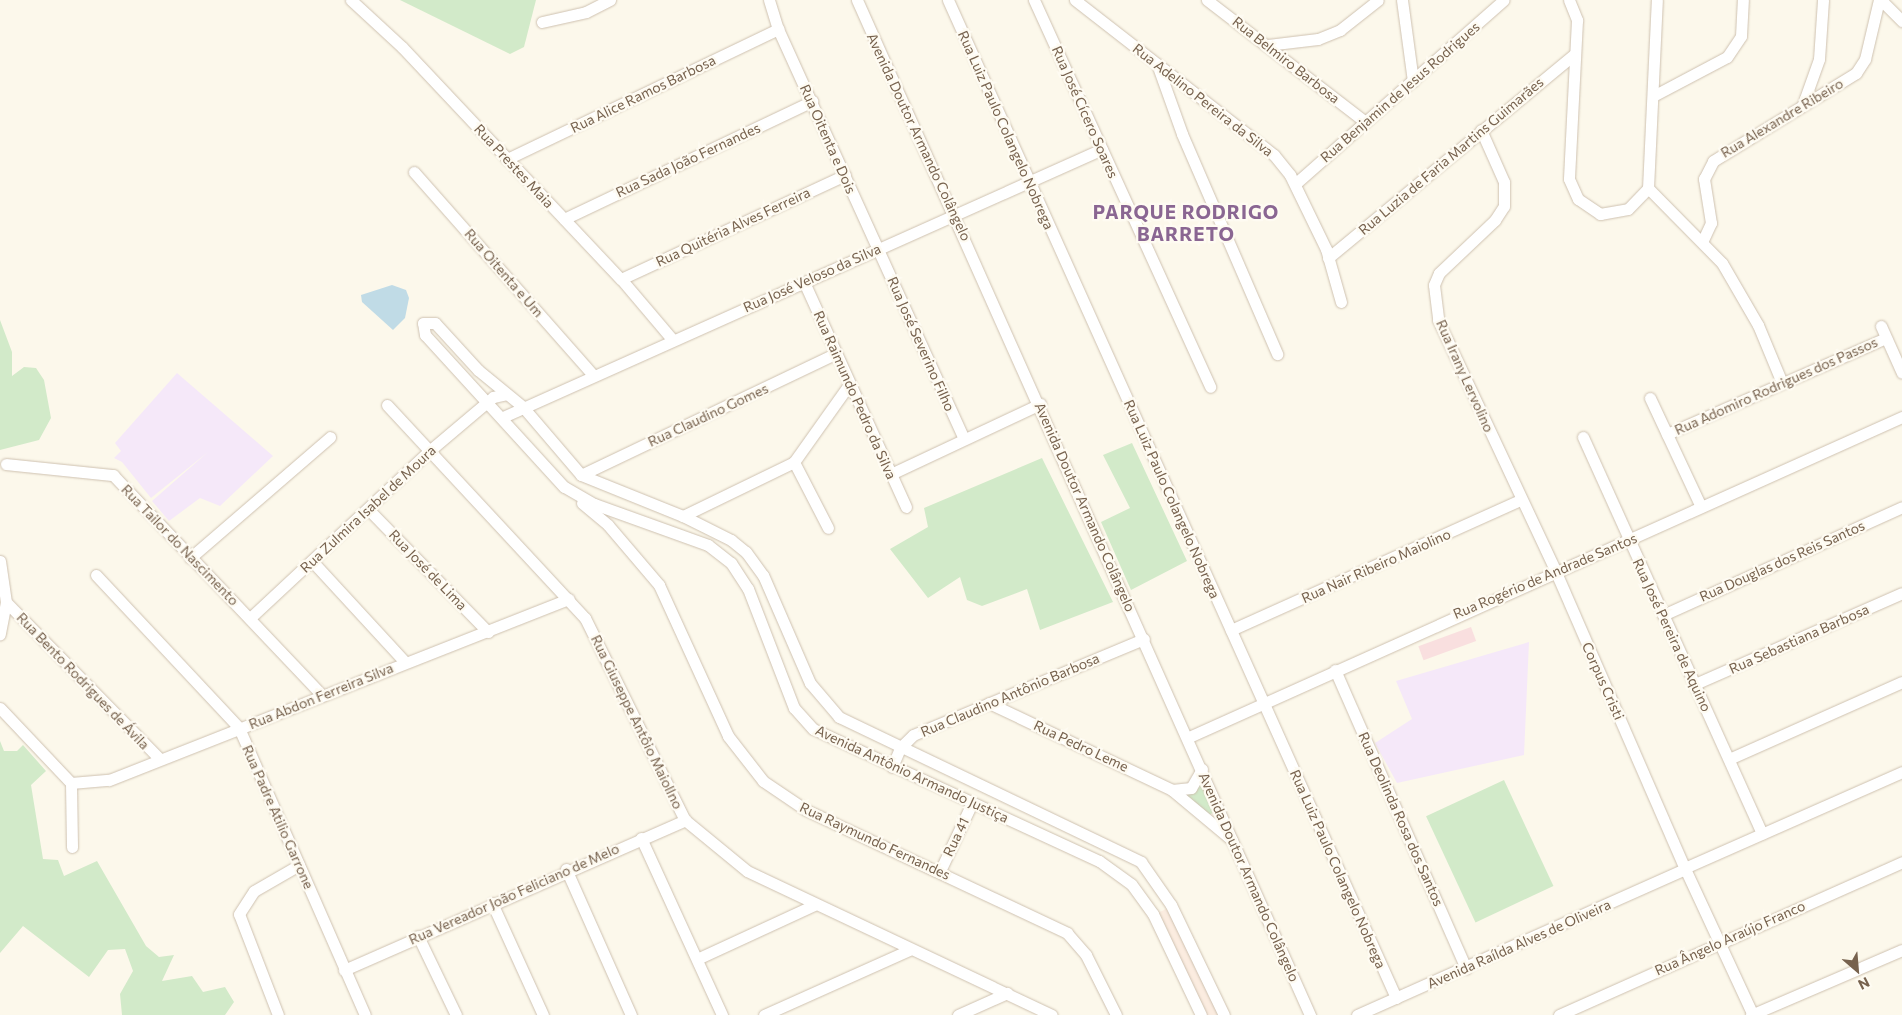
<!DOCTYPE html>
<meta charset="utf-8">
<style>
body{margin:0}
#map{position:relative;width:1902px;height:1015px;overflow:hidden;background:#fcf8eb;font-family:Commissioner,sans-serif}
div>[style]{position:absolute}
.commercial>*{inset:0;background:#fbece0;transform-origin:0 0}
.education>*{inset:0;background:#f5e8f9}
.medical>*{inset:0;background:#f9dfdf;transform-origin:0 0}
.green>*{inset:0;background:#d2eac9;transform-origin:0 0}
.water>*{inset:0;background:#c0dbe6}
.roads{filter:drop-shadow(0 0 1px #cec1b0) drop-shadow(0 0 1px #cec1b0)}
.minor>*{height:11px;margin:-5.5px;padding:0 5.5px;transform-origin:5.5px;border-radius:5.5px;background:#fff}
span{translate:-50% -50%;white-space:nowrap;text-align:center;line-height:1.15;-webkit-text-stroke:4.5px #fefbf2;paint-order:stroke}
.street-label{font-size:14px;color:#77624e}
.district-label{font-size:19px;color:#8a6692;font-weight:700;letter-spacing:1px}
.north{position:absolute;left:1832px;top:945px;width:50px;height:50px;-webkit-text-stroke:4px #fefbf2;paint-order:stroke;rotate:153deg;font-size:14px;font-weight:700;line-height:20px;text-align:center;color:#77624e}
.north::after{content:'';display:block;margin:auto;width:18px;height:22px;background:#77624e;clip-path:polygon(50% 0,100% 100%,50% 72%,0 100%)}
</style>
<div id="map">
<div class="commercial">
<i style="left:1168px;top:908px;width:119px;height:13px;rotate:64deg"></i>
</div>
<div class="education">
<i style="clip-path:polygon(177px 373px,273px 456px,220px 506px,200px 498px,169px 521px,152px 501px,208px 452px,151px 498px,122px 462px,114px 458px,121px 451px,115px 443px)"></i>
<i style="clip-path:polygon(1529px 642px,1524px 755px,1397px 783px,1375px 743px,1412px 719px,1396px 681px)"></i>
</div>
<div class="medical">
<i style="left:1471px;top:627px;width:15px;height:56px;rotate:70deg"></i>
</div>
<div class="green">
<i style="clip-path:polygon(400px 0,536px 0,524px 47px,510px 54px)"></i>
<i style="clip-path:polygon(0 320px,12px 352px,12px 376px,24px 367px,36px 368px,44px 380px,51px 418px,39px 440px,0 450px)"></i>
<i style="clip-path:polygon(1132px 443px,1187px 561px,1131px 590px,1101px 522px,1130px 508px,1103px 455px)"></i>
<i style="clip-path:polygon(1042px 458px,1113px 602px,1040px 630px,1027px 589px,982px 606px,967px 600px,960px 577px,928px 598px,890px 549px,928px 527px,924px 508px)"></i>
<i style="clip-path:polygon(0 741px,4px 751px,17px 751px,23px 745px,46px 771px,31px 785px,43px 859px,58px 860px,64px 876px,97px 861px,146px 946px,159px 957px,174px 955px,162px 981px,192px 976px,203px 992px,225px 987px,234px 1002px,225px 1015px,122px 1015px,120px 994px,133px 971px,125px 949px,108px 950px,89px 977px,23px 926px,0 953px)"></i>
<i style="clip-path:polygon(1202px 778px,1218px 810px,1209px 815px,1184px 794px)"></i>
<i style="left:1504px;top:780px;width:117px;height:86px;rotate:65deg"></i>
</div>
<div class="water">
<i style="clip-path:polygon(392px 285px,406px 290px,409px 298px,405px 318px,393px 330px,362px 302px,361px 295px)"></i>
</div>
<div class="roads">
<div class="minor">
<i style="left:351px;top:0;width:69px;rotate:42.7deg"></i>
<i style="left:402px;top:47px;width:319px;rotate:46.7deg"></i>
<i style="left:621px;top:279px;width:77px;rotate:49.7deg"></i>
<i style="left:769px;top:0;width:30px;rotate:73deg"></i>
<i style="left:778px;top:29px;width:450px;rotate:65.6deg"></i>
<i style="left:857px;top:0;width:1112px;rotate:65.95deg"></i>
<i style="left:948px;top:0;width:1094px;rotate:65.82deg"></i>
<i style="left:1034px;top:0;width:425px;rotate:65.5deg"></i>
<i style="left:1075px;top:0;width:252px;rotate:37.9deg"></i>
<i style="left:1274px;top:155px;width:26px;rotate:51deg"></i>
<i style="left:1290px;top:175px;width:82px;rotate:64.1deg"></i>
<i style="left:1326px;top:249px;width:55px;rotate:74.2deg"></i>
<i style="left:1207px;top:0;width:198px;rotate:37.6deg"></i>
<i style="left:1402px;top:0;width:82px;rotate:82.3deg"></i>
<i style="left:1569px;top:0;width:22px;rotate:68deg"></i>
<i style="left:1577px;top:20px;width:159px;rotate:92.9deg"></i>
<i style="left:1569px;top:179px;width:22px;rotate:66deg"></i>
<i style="left:1578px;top:199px;width:27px;rotate:34deg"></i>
<i style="left:1600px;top:214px;width:28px;rotate:-10deg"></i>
<i style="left:1628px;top:209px;width:29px;rotate:-46deg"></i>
<i style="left:1648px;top:188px;width:188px;rotate:-87.3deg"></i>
<i style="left:1881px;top:0;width:30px;rotate:45deg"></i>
<i style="left:542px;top:22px;width:45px;rotate:-12.8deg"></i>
<i style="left:586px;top:12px;width:27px;rotate:-27deg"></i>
<i style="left:1267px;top:45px;width:51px;rotate:-6.7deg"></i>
<i style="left:1318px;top:39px;width:24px;rotate:-22deg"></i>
<i style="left:1340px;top:30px;width:48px;rotate:-38.3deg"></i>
<i style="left:1157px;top:64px;width:74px;rotate:70.3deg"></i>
<i style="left:1182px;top:134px;width:240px;rotate:66.6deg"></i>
<i style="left:1655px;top:95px;width:81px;rotate:-27.8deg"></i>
<i style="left:1727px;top:57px;width:25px;rotate:-56deg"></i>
<i style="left:1741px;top:36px;width:36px;rotate:-87deg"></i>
<i style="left:1803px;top:104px;width:48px;rotate:-70.4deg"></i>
<i style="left:1819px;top:59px;width:59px;rotate:-86.1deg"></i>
<i style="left:1481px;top:130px;width:57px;rotate:66.1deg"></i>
<i style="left:1504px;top:182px;width:24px;rotate:90deg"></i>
<i style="left:1504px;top:206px;width:17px;rotate:123deg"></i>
<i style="left:1495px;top:220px;width:77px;rotate:136.6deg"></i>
<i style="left:1439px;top:273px;width:13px;rotate:113deg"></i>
<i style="left:1434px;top:285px;width:35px;rotate:83deg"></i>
<i style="left:1438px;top:320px;width:276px;rotate:64.9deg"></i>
<i style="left:1555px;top:570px;width:321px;rotate:66.5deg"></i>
<i style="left:507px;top:159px;width:301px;rotate:-25.6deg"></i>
<i style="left:414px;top:172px;width:271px;rotate:48.6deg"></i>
<i style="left:1295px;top:184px;width:278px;rotate:-41.4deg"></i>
<i style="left:1648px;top:188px;width:105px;rotate:45.4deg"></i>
<i style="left:1722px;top:263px;width:72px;rotate:59.9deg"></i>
<i style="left:1758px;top:325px;width:63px;rotate:67.5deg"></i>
<i style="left:564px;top:219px;width:275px;rotate:-25.4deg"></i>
<i style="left:1703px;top:240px;width:19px;rotate:-65deg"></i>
<i style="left:1711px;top:223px;width:45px;rotate:-99deg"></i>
<i style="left:1704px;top:179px;width:20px;rotate:-63deg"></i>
<i style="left:1713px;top:161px;width:168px;rotate:-31.6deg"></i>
<i style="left:1856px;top:73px;width:17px;rotate:-57deg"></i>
<i style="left:1865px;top:59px;width:61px;rotate:-76.7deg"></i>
<i style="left:1328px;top:258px;width:320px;rotate:-39.6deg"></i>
<i style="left:621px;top:279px;width:247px;rotate:-24.9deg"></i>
<i style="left:804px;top:282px;width:247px;rotate:65.6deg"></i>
<i style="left:1881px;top:326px;width:51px;rotate:65.9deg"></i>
<i style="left:1650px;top:398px;width:120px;rotate:64.9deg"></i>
<i style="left:387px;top:405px;width:291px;rotate:47.1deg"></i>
<i style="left:585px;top:618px;width:225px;rotate:63.7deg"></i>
<i style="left:685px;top:820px;width:80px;rotate:39.4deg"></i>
<i style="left:747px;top:871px;width:337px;rotate:25.3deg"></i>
<i style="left:503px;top:417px;width:656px;rotate:-24.1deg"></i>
<i style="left:1667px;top:434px;width:239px;rotate:-23.7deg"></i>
<i style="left:1583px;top:437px;width:435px;rotate:65.7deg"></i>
<i style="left:794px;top:462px;width:74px;rotate:62.7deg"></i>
<i style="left:6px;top:464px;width:108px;rotate:5.9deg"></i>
<i style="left:113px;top:475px;width:302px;rotate:46.5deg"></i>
<i style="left:891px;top:474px;width:165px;rotate:-25.2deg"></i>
<i style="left:581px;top:475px;width:281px;rotate:-25.5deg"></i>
<i style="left:582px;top:503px;width:34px;rotate:40deg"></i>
<i style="left:608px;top:525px;width:79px;rotate:49.6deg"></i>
<i style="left:659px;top:585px;width:166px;rotate:65.4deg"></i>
<i style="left:728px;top:736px;width:57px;rotate:52.1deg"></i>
<i style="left:763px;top:781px;width:52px;rotate:34deg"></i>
<i style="left:806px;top:810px;width:289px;rotate:25.2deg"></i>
<i style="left:1067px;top:933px;width:29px;rotate:49deg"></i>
<i style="left:1086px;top:955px;width:67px;rotate:63.4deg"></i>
<i style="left:368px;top:509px;width:172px;rotate:45.7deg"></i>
<i style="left:683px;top:516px;width:123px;rotate:-25.9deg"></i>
<i style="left:794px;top:462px;width:93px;rotate:-54.6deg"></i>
<i style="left:190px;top:558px;width:185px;rotate:-40.8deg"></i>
<i style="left:0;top:561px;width:41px;rotate:81.7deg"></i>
<i style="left:6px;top:602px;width:33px;rotate:101deg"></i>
<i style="left:312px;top:561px;width:137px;rotate:47.4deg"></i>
<i style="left:96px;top:575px;width:209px;rotate:46.9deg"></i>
<i style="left:239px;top:728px;width:313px;rotate:66.3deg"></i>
<i style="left:6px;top:602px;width:220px;rotate:45.6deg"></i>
<i style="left:1663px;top:615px;width:262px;rotate:-24.3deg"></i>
<i style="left:250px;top:618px;width:243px;rotate:-43deg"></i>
<i style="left:428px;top:452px;width:85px;rotate:-40.2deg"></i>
<i style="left:493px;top:397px;width:14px;rotate:-12deg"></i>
<i style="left:1231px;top:630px;width:317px;rotate:-24.2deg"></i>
<i style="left:1335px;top:670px;width:326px;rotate:66.3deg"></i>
<i style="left:1695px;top:684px;width:226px;rotate:-23.7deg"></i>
<i style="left:989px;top:703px;width:203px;rotate:25.4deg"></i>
<i style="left:1172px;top:790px;width:78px;rotate:39.8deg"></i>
<i style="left:0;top:708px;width:103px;rotate:46.6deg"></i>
<i style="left:71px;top:783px;width:64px;rotate:89.1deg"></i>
<i style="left:1189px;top:737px;width:782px;rotate:-24.17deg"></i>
<i style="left:1729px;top:759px;width:189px;rotate:-24deg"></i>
<i style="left:892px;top:767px;width:21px;rotate:-67deg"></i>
<i style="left:900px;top:748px;width:18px;rotate:-45deg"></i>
<i style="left:913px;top:735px;width:250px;rotate:-22.6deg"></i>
<i style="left:71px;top:783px;width:38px;rotate:-5deg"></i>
<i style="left:109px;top:780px;width:494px;rotate:-21.5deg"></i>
<i style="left:1172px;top:790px;width:19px;rotate:-6deg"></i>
<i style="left:1191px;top:788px;width:22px;rotate:-60deg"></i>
<i style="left:641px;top:838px;width:195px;rotate:65.4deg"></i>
<i style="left:1689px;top:866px;width:233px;rotate:-23.8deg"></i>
<i style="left:566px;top:869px;width:160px;rotate:66deg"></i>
<i style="left:940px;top:871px;width:75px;rotate:-64.8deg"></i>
<i style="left:1687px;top:873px;width:157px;rotate:65.1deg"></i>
<i style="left:492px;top:903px;width:123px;rotate:65.5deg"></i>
<i style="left:418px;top:936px;width:88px;rotate:64.3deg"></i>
<i style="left:697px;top:959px;width:129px;rotate:-24.8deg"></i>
<i style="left:344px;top:970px;width:373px;rotate:-23.7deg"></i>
<i style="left:278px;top:1015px;width:108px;rotate:-111.1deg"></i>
<i style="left:239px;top:914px;width:27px;rotate:-57deg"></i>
<i style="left:254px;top:891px;width:52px;rotate:-30deg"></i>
<i style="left:764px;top:1015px;width:159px;rotate:-24.1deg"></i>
<i style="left:958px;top:1015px;width:54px;rotate:-24.2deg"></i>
<i style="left:1201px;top:1015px;width:112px;rotate:-115.4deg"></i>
<i style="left:1153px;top:914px;width:37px;rotate:-126deg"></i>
<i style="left:1131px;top:884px;width:39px;rotate:-144deg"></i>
<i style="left:1099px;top:861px;width:315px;rotate:-155.2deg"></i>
<i style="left:813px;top:729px;width:28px;rotate:-132deg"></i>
<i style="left:794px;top:708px;width:128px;rotate:-111.1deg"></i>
<i style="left:748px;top:589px;width:31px;rotate:-123deg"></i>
<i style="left:731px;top:563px;width:29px;rotate:-142deg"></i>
<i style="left:708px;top:545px;width:121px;rotate:-160.2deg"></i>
<i style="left:594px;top:504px;width:34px;rotate:-150deg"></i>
<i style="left:564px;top:487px;width:206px;rotate:-132.4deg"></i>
<i style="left:425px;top:335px;width:12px;rotate:-99deg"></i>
<i style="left:423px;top:323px;width:12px"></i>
<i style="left:435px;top:323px;width:64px;rotate:47.5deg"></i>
<i style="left:478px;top:370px;width:58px;rotate:39.4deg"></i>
<i style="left:523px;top:407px;width:89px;rotate:49.5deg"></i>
<i style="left:581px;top:475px;width:110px;rotate:21.9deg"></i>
<i style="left:683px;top:516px;width:54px;rotate:26.6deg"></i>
<i style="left:731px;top:540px;width:19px;rotate:39deg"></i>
<i style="left:746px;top:552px;width:29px;rotate:54deg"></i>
<i style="left:763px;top:575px;width:118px;rotate:66.5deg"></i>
<i style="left:810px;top:683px;width:45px;rotate:49.5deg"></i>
<i style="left:839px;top:717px;width:335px;rotate:25.6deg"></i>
<i style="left:1141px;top:862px;width:52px;rotate:55.1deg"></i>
<i style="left:1171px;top:905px;width:122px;rotate:64.3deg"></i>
<i style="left:1357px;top:1015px;width:355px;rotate:-24deg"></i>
<i style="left:1559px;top:1015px;width:376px;rotate:-24deg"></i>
<i style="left:1751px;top:1015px;width:164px;rotate:-23.3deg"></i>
</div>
</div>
<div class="street-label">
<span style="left:1286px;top:60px;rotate:38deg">Rua Belmiro Barbosa</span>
<span style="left:1400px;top:92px;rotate:-41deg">Rua Benjamin de Jesus Rodrigues</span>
<span style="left:643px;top:94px;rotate:-26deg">Rua Alice Ramos Barbosa</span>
<span style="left:1203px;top:100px;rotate:38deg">Rua Adelino Pereira da Silva</span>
<span style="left:1085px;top:112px;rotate:66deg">Rua José Cícero Soares</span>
<span style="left:1782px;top:118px;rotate:-31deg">Rua Alexandre Ribeiro</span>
<span style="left:1006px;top:130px;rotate:66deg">Rua Luiz Paulo Colangelo Nobrega</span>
<span style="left:919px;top:137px;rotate:65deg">Avenida Doutor Armando Colângelo</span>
<span style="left:828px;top:139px;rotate:66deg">Rua Oitenta e Dois</span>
<span style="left:1451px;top:156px;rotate:-40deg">Rua Luzia de Faria Martins Guimarães</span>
<span style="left:688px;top:160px;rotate:-25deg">Rua Sada João Fernandes</span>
<span style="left:514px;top:166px;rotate:47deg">Rua Prestes Maia</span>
<span style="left:733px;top:227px;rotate:-25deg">Rua Quitéria Alves Ferreira</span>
<span style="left:504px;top:273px;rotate:49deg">Rua Oitenta e Um</span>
<span style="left:812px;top:278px;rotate:-24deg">Rua José Veloso da Silva</span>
<span style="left:921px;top:344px;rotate:66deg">Rua José Severino Filho</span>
<span style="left:1465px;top:376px;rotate:66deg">Rua Irany Lervolino</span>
<span style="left:1776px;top:386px;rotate:-24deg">Rua Adomiro Rodrigues dos Passos</span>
<span style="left:855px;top:395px;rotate:66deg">Rua Raimundo Pedro da Silva</span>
<span style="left:708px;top:415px;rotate:-25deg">Rua Claudino Gomes</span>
<span style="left:1172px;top:499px;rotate:66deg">Rua Luiz Paulo Colangelo Nobrega</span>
<span style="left:1085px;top:507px;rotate:66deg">Avenida Doutor Armando Colângelo</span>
<span style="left:368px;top:509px;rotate:-43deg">Rua Zulmira Isabel de Moura</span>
<span style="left:180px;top:545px;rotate:46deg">Rua Tailor do Nascimento</span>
<span style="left:1782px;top:561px;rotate:-24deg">Rua Douglas dos Reis Santos</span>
<span style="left:1376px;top:566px;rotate:-24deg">Rua Nair Ribeiro Maiolino</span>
<span style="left:428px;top:570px;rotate:46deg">Rua José de Lima</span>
<span style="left:1545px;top:576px;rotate:-23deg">Rua Rogério de Andrade Santos</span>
<span style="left:1672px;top:635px;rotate:65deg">Rua José Pereira de Aquino</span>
<span style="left:1799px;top:639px;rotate:-24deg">Rua Sebastiana Barbosa</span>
<span style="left:83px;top:681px;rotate:46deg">Rua Bento Rodrigues de Ávila</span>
<span style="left:1603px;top:681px;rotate:66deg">Corpus Cristi</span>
<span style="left:1010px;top:695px;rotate:-23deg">Rua Claudino Antônio Barbosa</span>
<span style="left:321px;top:696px;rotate:-22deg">Rua Abdon Ferreira Silva</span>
<span style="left:637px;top:722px;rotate:64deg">Rua Giuseppe Antôio Maiollno</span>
<span style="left:1081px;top:746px;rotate:25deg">Rua Pedro Leme</span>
<span style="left:912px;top:774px;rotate:25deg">Avenida Antônio Armando Justiça</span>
<span style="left:278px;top:817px;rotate:66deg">Rua Padre Atilio Garrone</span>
<span style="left:1401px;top:819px;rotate:66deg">Rua Deolinda Rosa dos Santos</span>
<span style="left:956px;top:837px;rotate:-64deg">Rua 41</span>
<span style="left:875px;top:841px;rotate:25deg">Rua Raymundo Fernandes</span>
<span style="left:1338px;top:869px;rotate:66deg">Rua Luiz Paulo Colangelo Nobrega</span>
<span style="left:1249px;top:877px;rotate:66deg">Avenida Doutor Armando Colângelo</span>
<span style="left:514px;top:894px;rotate:-24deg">Rua Vereador João Feliciano de Melo</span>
<span style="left:1730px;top:938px;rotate:-24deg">Rua Ângelo Araújo Franco</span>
<span style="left:1519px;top:944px;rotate:-24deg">Avenida Raílda Alves de Oliveira</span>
</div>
<div class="district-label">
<span style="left:1186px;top:223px">PARQUE RODRIGO<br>BARRETO</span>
</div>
<div class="north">N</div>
</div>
